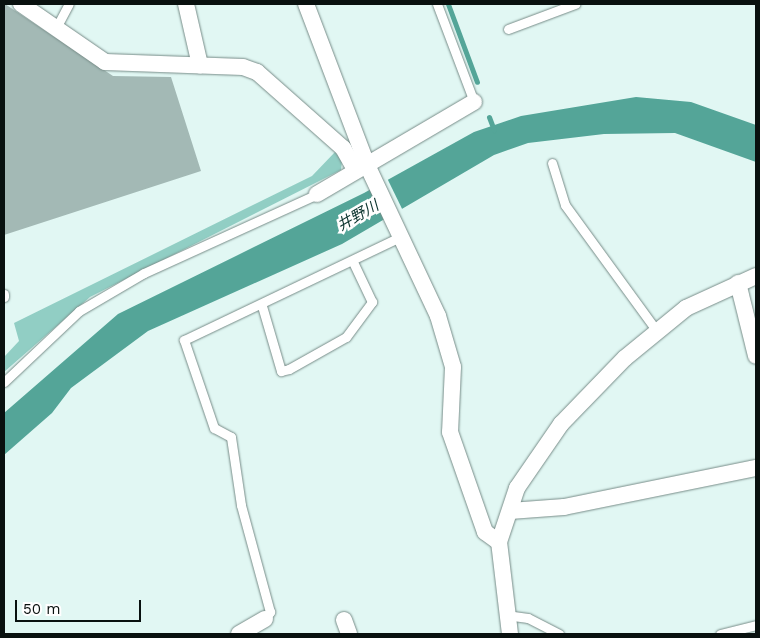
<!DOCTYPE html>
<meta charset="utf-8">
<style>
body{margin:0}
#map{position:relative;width:760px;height:638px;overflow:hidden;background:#e1f7f3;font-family:"Work Sans","Noto Sans JP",sans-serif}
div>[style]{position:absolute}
.green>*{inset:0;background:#91cec4}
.water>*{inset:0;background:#54a598}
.pier>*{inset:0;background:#e1f7f3;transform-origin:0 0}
.stream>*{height:5px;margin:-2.5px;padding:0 2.5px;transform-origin:2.5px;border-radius:2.5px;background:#54a598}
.building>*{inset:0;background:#a3b9b5}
.roads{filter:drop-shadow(0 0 1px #778c88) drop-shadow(0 0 1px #778c88)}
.lane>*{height:9px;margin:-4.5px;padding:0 4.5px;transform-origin:4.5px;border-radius:4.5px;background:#fff}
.street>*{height:16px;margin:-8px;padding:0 8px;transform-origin:8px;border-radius:8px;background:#fff}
span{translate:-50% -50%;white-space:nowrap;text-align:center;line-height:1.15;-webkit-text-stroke:5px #fff;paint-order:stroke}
.water-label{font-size:15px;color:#0b332e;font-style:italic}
.frame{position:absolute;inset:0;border:5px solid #09110f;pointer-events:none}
.scale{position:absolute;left:15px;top:600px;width:126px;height:22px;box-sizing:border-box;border:2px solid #09110f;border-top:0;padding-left:6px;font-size:15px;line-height:18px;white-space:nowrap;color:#09110f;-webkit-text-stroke:4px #fff;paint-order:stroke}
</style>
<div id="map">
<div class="green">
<i style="clip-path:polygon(335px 152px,342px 161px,341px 170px,90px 297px,4px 372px,4px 357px,19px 341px,14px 323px,312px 176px)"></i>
</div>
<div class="water">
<i style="clip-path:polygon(636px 97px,691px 102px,756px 125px,756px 162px,675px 133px,604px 134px,528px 143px,494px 155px,342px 244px,148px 331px,71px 388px,52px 413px,4px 455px,4px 413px,118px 314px,364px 193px,474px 132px,521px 116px)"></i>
</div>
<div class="pier">
<i style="left:387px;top:178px;width:37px;height:19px;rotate:64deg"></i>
</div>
<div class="stream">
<i style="left:448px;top:4px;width:83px;rotate:69.6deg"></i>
<i style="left:489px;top:117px;width:14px;rotate:69deg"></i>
</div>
<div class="building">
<i style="clip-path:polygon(5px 4px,113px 76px,171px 77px,201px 171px,4px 235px)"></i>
</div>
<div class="roads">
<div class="lane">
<i style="left:437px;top:4px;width:105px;rotate:69.3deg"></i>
<i style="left:56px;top:28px;width:27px;rotate:-62deg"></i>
<i style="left:508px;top:29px;width:72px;rotate:-20.5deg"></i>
<i style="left:552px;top:163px;width:44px;rotate:72.8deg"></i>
<i style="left:565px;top:205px;width:156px;rotate:53.9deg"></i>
<i style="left:4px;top:294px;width:3px;rotate:90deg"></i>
<i style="left:262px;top:306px;width:68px;rotate:73.7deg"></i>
<i style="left:281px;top:371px;width:8px;rotate:-14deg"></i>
<i style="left:289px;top:369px;width:65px;rotate:-29.3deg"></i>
<i style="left:346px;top:337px;width:44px;rotate:-53.4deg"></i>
<i style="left:372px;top:302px;width:44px;rotate:-115.4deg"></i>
<i style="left:4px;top:382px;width:103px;rotate:-43.4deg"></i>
<i style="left:79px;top:311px;width:75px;rotate:-30.3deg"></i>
<i style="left:144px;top:273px;width:190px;rotate:-24.5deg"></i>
<i style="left:506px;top:615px;width:22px;rotate:8deg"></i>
<i style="left:528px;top:618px;width:35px;rotate:27deg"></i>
<i style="left:265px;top:619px;width:9px;rotate:-54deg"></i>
<i style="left:270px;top:612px;width:111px;rotate:-105.2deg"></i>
<i style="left:241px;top:505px;width:69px;rotate:-98.4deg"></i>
<i style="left:231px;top:437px;width:19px;rotate:-152deg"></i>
<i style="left:214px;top:428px;width:93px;rotate:-108.8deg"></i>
<i style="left:184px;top:340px;width:242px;rotate:-25.5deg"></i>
<i style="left:720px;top:634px;width:37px;rotate:-14deg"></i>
</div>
<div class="street">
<i style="left:21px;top:4px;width:102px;rotate:34.6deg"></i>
<i style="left:105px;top:62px;width:138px;rotate:2.1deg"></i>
<i style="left:243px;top:67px;width:15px;rotate:20deg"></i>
<i style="left:257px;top:72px;width:115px;rotate:41.5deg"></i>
<i style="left:343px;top:148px;width:26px;rotate:61deg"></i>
<i style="left:186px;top:4px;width:63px;rotate:77.1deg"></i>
<i style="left:306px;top:4px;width:172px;rotate:69.2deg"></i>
<i style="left:367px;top:165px;width:167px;rotate:64.8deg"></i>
<i style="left:438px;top:316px;width:53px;rotate:73.6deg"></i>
<i style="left:453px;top:367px;width:65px;rotate:92.6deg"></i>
<i style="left:450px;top:432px;width:106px;rotate:70.7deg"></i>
<i style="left:485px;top:532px;width:17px;rotate:36deg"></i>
<i style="left:317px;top:194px;width:182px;rotate:-30.4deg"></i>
<i style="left:738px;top:283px;width:75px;rotate:76.1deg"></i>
<i style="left:510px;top:511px;width:54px;rotate:-4.2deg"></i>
<i style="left:564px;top:507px;width:196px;rotate:-11.5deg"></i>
<i style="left:344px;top:620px;width:15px;rotate:70deg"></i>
<i style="left:239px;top:634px;width:30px;rotate:-30deg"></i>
<i style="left:510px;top:634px;width:93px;rotate:-96.8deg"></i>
<i style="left:499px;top:542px;width:57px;rotate:-71.6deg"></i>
<i style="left:517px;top:488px;width:78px;rotate:-55.5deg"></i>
<i style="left:561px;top:424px;width:92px;rotate:-45.9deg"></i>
<i style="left:625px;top:358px;width:79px;rotate:-39.3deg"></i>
<i style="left:686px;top:308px;width:77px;rotate:-24.6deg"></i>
</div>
</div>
<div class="water-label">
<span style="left:358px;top:216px;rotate:-30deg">井野川</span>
</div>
<div class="frame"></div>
<div class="scale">50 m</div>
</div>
